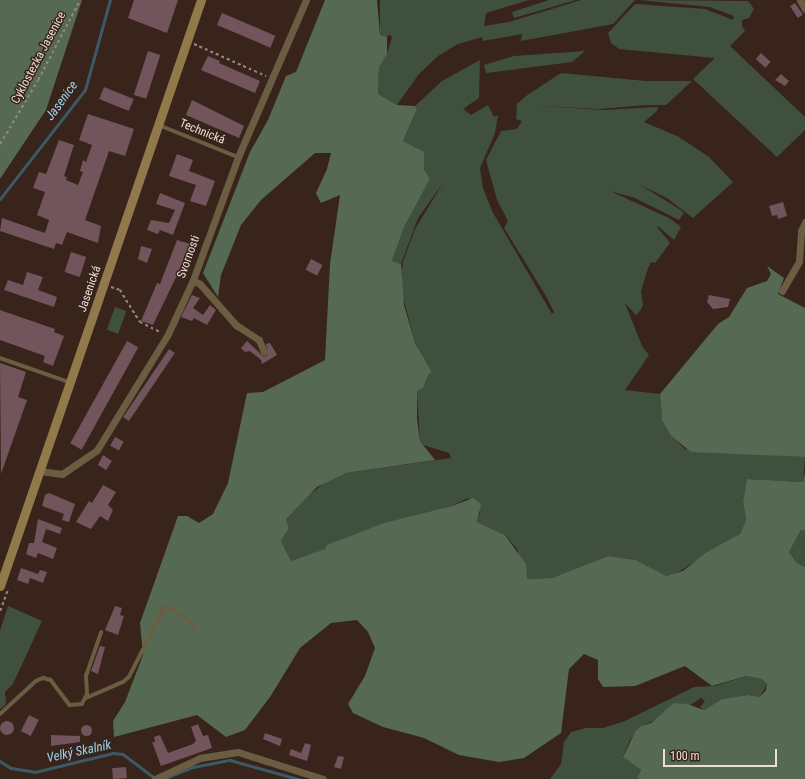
<!DOCTYPE html>
<meta charset="utf-8">
<style>
body{margin:0}
#map{position:relative;width:805px;height:779px;overflow:hidden;background:#38241a;font-family:"Roboto Condensed",sans-serif}
div>[style]{position:absolute}
.green>*{inset:0;background:#40503e;transform-origin:0 0}
.forest>*{inset:0;background:#566a53}
.stream>*{height:2.5px;margin:-1.25px;padding:0 1.25px;transform-origin:1.25px;border-radius:1.25px;background:#3b5a67}
.building>*{inset:0;background:#72545d;transform-origin:0 0}
.round{border-radius:50%}
.path>*{height:1.5px;margin-top:-0.75px;transform-origin:0;background:repeating-linear-gradient(90deg,#97867e 0 3px,transparent 0 6px)}
.lane>*{height:3.5px;margin:-1.75px;padding:0 1.75px;transform-origin:1.75px;border-radius:1.75px;background:#6b5d41}
.street>*{height:7px;margin:-3.5px;padding:0 3.5px;transform-origin:3.5px;border-radius:3.5px;background:#6b5d41}
.secondary>*{height:9px;margin:-4.5px;padding:0 4.5px;transform-origin:4.5px;border-radius:4.5px;background:#90794b}
span{translate:-50% -50%;white-space:nowrap;text-align:center;line-height:1.15;-webkit-text-stroke:3px #38241a;paint-order:stroke}
.street-label{font-size:12px;color:#ecded7}
.water-label{font-size:13px;color:#98d4ee;font-style:italic}
.scale{position:absolute;left:663px;top:749px;width:114px;height:18px;box-sizing:border-box;border:2px solid #ecded7;border-top:0;padding-left:5px;font-size:12px;line-height:14px;white-space:nowrap;color:#ecded7;-webkit-text-stroke:3px #38241a;paint-order:stroke}
</style>
<div id="map">
<div class="green">
<i style="clip-path:polygon(380px 0,529px 0,486px 13px,484px 26px,509px 22px,581px 0,635px 0,613px 24px,521px 41px,522px 34px,483px 41px,482px 37px,458px 44px,438px 56px,419px 74px,397px 105px,378px 94px,379px 68px,387px 54px,392px 37px,390px 35px,384px 38px,380px 36px)"></i>
<i style="clip-path:polygon(549px 0,576px 0,514px 18px,512px 12px)"></i>
<i style="clip-path:polygon(639px 0,748px 1px,754px 9px,749px 18px,742px 20px,742px 26px,745px 31px,730px 46px,805px 117px,805px 130px,777px 157px,693px 79px,715px 58px,629px 50px,619px 49px,611px 43px,608px 33px,635px 4px,705px 9px,733px 20px,734px 16px,710px 7px)"></i>
<i style="clip-path:polygon(585px 51px,572px 62px,486px 73px,484px 65px,514px 56px)"></i>
<i style="clip-path:polygon(480px 60px,479px 98px,463px 109px,471px 115px,488px 105px,494px 117px,498px 115px,495px 133px,480px 168px,483px 188px,492px 211px,552px 314px,554px 312px,546px 296px,504px 228px,508px 221px,497px 200px,486px 160px,501px 131px,517px 129px,522px 121px,516px 119px,517px 104px,526px 96px,561px 73px,646px 81px,692px 81px,666px 105px,647px 105px,599px 109px,527px 105px,604px 110px,658px 107px,657px 111px,644px 122px,679px 137px,709px 157px,733px 182px,693px 218px,667px 198px,640px 185px,681px 210px,684px 213px,679px 220px,635px 198px,610px 191px,669px 218px,681px 227px,674px 240px,659px 227px,657px 227px,670px 243px,655px 263px,651px 262px,648px 268px,641px 291px,643px 305px,640px 311px,636px 315px,625px 303px,642px 346px,649px 355px,625px 390px,660px 394px,662px 420px,671px 436px,685px 449px,805px 457px,803px 482px,747px 479px,743px 501px,746px 520px,740px 534px,675px 574px,665px 576px,636px 560px,608px 556px,552px 578px,527px 579px,517px 549px,505px 535px,477px 522px,480px 512px,468px 498px,449px 507px,291px 561px,281px 541px,289px 528px,286px 519px,298px 504px,328px 480px,346px 473px,451px 458px,449px 453px,423px 445px,420px 441px,417px 391px,423px 388px,429px 374px,432px 372px,415px 343px,400px 285px,403px 262px,415px 229px,443px 183px,418px 218px,401px 264px,392px 261px,404px 227px,430px 179px,424px 169px,423px 152px,403px 141px,417px 109px,415px 106px,442px 81px)"></i>
<i style="left:115px;top:307px;width:12px;height:24px;rotate:20deg"></i>
<i style="clip-path:polygon(801px 530px,805px 531px,805px 567px,797px 563px,789px 552px)"></i>
<i style="clip-path:polygon(8px 606px,42px 621px,13px 684px,5px 692px,6px 704px,0 709px,0 631px)"></i>
<i style="clip-path:polygon(746px 676px,762px 679px,767px 684px,760px 697px,748px 695px,722px 699px,704px 710px,700px 707px,705px 701px,701px 698px,689px 706px,641px 726px,630px 740px,623px 756px,641px 770px,637px 778px,639px 779px,550px 779px,561px 764px,564px 742px,571px 732px,586px 728px,603px 728px,625px 721px,694px 687px,715px 686px)"></i>
</div>
<div class="forest">
<i style="clip-path:polygon(0 0,82px 0,46px 110px,0 179px)"></i>
<i style="clip-path:polygon(325px 0,377px 0,380px 35px,387px 37px,387px 54px,379px 68px,378px 94px,397px 105px,415px 106px,417px 109px,403px 141px,424px 152px,424px 169px,430px 179px,404px 227px,392px 261px,401px 264px,404px 305px,415px 343px,432px 372px,429px 374px,423px 388px,417px 391px,417px 419px,420px 441px,435px 460px,346px 473px,317px 487px,286px 519px,289px 528px,281px 541px,291px 561px,325px 549px,327px 545px,384px 523px,449px 507px,473px 498px,481px 504px,477px 522px,505px 535px,526px 564px,527px 579px,552px 578px,608px 556px,636px 560px,666px 576px,683px 571px,707px 552px,740px 534px,746px 520px,743px 501px,747px 479px,803px 482px,805px 472px,805px 531px,801px 530px,789px 552px,797px 563px,805px 567px,805px 779px,639px 779px,637px 778px,641px 770px,623px 757px,635px 732px,641px 726px,651px 723px,674px 703px,687px 704px,704px 710px,722px 699px,748px 695px,760px 697px,766px 690px,767px 684px,762px 679px,746px 676px,712px 686px,685px 666px,635px 686px,603px 687px,598px 679px,598px 660px,584px 654px,569px 669px,561px 733px,524px 758px,499px 762px,459px 755px,424px 738px,383px 727px,353px 713px,348px 704px,365px 676px,375px 648px,368px 632px,357px 620px,331px 623px,300px 648px,270px 697px,245px 730px,226px 737px,197px 715px,114px 737px,113px 721px,125px 702px,143px 655px,140px 623px,178px 516px,187px 516px,199px 523px,213px 514px,228px 483px,247px 393px,263px 392px,325px 360px,330px 264px,340px 195px,321px 203px,316px 193px,327px 169px,331px 153px,315px 153px,261px 200px,241px 225px,221px 275px,218px 297px,203px 273px,250px 152px,268px 120px,286px 76px,296px 72px)"></i>
<i style="clip-path:polygon(767px 266px,784px 278px,778px 294px,805px 308px,805px 457px,691px 452px,671px 436px,662px 420px,660px 394px,718px 324px,729px 317px,747px 288px,767px 281px,771px 274px)"></i>
</div>
<div class="stream">
<i style="left:0;top:199px;width:138px;rotate:-52.1deg"></i>
<i style="left:85px;top:90px;width:93px;rotate:-74.5deg"></i>
<i style="left:0;top:761px;width:13px;rotate:32deg"></i>
<i style="left:11px;top:768px;width:24px;rotate:9deg"></i>
<i style="left:35px;top:772px;width:80px;rotate:-13.7deg"></i>
<i style="left:113px;top:753px;width:10px;rotate:6deg"></i>
<i style="left:123px;top:754px;width:39px;rotate:37deg"></i>
<i style="left:163px;top:779px;width:32px;rotate:-22deg"></i>
<i style="left:193px;top:767px;width:38px;rotate:-11deg"></i>
<i style="left:230px;top:760px;width:71px;rotate:15.6deg"></i>
</div>
<div class="building">
<i style="clip-path:polygon(134px 0,178px 0,167px 33px,128px 18px)"></i>
<i style="left:795px;top:3px;width:14px;height:6px;rotate:56deg"></i>
<i style="left:222px;top:13px;width:58px;height:13px;rotate:23deg"></i>
<i style="left:148px;top:51px;width:13px;height:46px;rotate:18deg"></i>
<i style="left:761px;top:53px;width:13px;height:8px;rotate:42deg"></i>
<i style="clip-path:polygon(208px 56px,220px 61px,219px 63px,260px 81px,255px 93px,201px 70px)"></i>
<i style="clip-path:polygon(781px 74px,789px 81px,785px 86px,775px 80px)"></i>
<i style="left:104px;top:87px;width:32px;height:13px;rotate:22deg"></i>
<i style="clip-path:polygon(192px 100px,244px 126px,239px 138px,186px 115px)"></i>
<i style="clip-path:polygon(88px 114px,134px 129px,125px 156px,109px 151px,85px 220px,101px 226px,98px 243px,67px 232px,62px 245px,56px 243px,54px 249px,0 231px,2px 218px,45px 233px,49px 220px,37px 215px,45px 192px,33px 188px,39px 172px,46px 174px,59px 140px,74px 145px,64px 176px,67px 177px,66px 180px,78px 185px,83px 172px,80px 171px,83px 160px,86px 162px,92px 145px,79px 140px)"></i>
<i style="clip-path:polygon(177px 154px,193px 160px,189px 171px,215px 181px,206px 206px,190px 201px,196px 185px,169px 176px)"></i>
<i style="clip-path:polygon(160px 193px,185px 203px,173px 235px,160px 230px,158px 234px,147px 230px,151px 220px,169px 223px,175px 210px,156px 204px)"></i>
<i style="clip-path:polygon(783px 202px,787px 216px,778px 219px,777px 215px,772px 216px,769px 206px)"></i>
<i style="clip-path:polygon(177px 240px,190px 244px,188px 250px,195px 252px,189px 269px,188px 271px,180px 269px,153px 325px,141px 321px,157px 283px,160px 284px)"></i>
<i style="clip-path:polygon(141px 246px,152px 249px,147px 263px,138px 259px)"></i>
<i style="left:71px;top:252px;width:16px;height:21px;rotate:18deg"></i>
<i style="left:311px;top:259px;width:13px;height:12px;rotate:27deg"></i>
<i style="clip-path:polygon(27px 272px,43px 277px,38px 290px,57px 297px,54px 307px,4px 290px,8px 280px,23px 285px)"></i>
<i style="clip-path:polygon(192px 295px,200px 298px,193px 308px,203px 315px,210px 305px,216px 310px,207px 325px,194px 318px,192px 321px,181px 317px)"></i>
<i style="clip-path:polygon(709px 295px,730px 299px,728px 307px,713px 309px,707px 302px)"></i>
<i style="clip-path:polygon(0 310px,55px 329px,54px 332px,64px 336px,53px 366px,43px 362px,45px 356px,0 340px)"></i>
<i style="left:127px;top:341px;width:13px;height:117px;rotate:29deg"></i>
<i style="clip-path:polygon(247px 341px,264px 357px,268px 355px,266px 344px,270px 343px,277px 355px,262px 364px,261px 360px,250px 351px,245px 352px,241px 348px)"></i>
<i style="left:169px;top:349px;width:7px;height:82px;rotate:34deg"></i>
<i style="clip-path:polygon(0 363px,26px 372px,18px 397px,27px 400px,1px 474px)"></i>
<i style="left:115px;top:437px;width:10px;height:10px;rotate:29deg"></i>
<i style="clip-path:polygon(103px 455px,112px 461px,106px 470px,98px 465px)"></i>
<i style="clip-path:polygon(103px 485px,116px 492px,108px 505px,113px 510px,108px 521px,100px 516px,91px 529px,76px 522px,89px 501px,92px 503px)"></i>
<i style="clip-path:polygon(49px 493px,75px 504px,69px 522px,62px 520px,64px 514px,42px 506px,45px 495px)"></i>
<i style="clip-path:polygon(38px 519px,62px 528px,60px 534px,46px 529px,42px 542px,57px 548px,53px 559px,38px 553px,36px 558px,26px 554px,29px 543px,34px 543px)"></i>
<i style="clip-path:polygon(21px 568px,38px 574px,40px 570px,47px 572px,43px 583px,30px 578px,28px 584px,17px 580px)"></i>
<i style="clip-path:polygon(115px 606px,122px 608px,120px 615px,124px 616px,118px 635px,105px 630px)"></i>
<i style="clip-path:polygon(100px 646px,105px 647px,98px 674px,91px 671px)"></i>
<i style="left:29px;top:715px;width:11px;height:18px;rotate:27deg"></i>
<i class="round" style="left:0;top:721px;width:14px;height:14px"></i>
<i style="clip-path:polygon(198px 724px,203px 736px,208px 735px,212px 748px,161px 766px,152px 742px,155px 742px,154px 737px,160px 735px,168px 753px,193px 744px,196px 741px,191px 727px)"></i>
<i class="round" style="left:80.5px;top:724.5px;width:11px;height:11px"></i>
<i style="clip-path:polygon(265px 733px,282px 739px,280px 746px,263px 739px)"></i>
<i style="clip-path:polygon(51px 735px,80px 736px,80px 742px,51px 746px)"></i>
<i style="clip-path:polygon(305px 743px,311px 745px,307px 761px,289px 755px,291px 749px,301px 753px)"></i>
<i style="clip-path:polygon(338px 756px,344px 757px,341px 769px,334px 767px)"></i>
<i style="left:126px;top:767px;width:11px;height:14px;rotate:85deg"></i>
</div>
<div class="path">
<i style="left:194px;top:44px;width:79px;rotate:24deg"></i>
<i style="left:0;top:144px;width:74px;rotate:-59.3deg"></i>
<i style="left:38px;top:80px;width:90px;rotate:-62.3deg"></i>
<i style="left:111px;top:287px;width:9px;rotate:18deg"></i>
<i style="left:120px;top:290px;width:38px;rotate:58deg"></i>
<i style="left:140px;top:322px;width:22px;rotate:27deg"></i>
<i style="left:0;top:611px;width:23px;rotate:-70deg"></i>
</div>
<div class="lane">
<i style="left:159px;top:125px;width:85px;rotate:22.1deg"></i>
<i style="left:0;top:358px;width:73px;rotate:19.2deg"></i>
<i style="left:86px;top:698px;width:40px;rotate:-23.4deg"></i>
<i style="left:123px;top:682px;width:8px;rotate:-40deg"></i>
<i style="left:129px;top:677px;width:77px;rotate:-63.1deg"></i>
<i style="left:164px;top:608px;width:9px;rotate:6deg"></i>
<i style="left:173px;top:609px;width:28px;rotate:39deg"></i>
<i style="left:0;top:714px;width:49px;rotate:-42.5deg"></i>
<i style="left:36px;top:681px;width:8px;rotate:-23deg"></i>
<i style="left:43px;top:678px;width:8px;rotate:14deg"></i>
<i style="left:51px;top:680px;width:31px;rotate:53deg"></i>
<i style="left:70px;top:705px;width:12px;rotate:-5deg"></i>
<i style="left:82px;top:704px;width:11px;rotate:-63deg"></i>
<i style="left:87px;top:694px;width:18px;rotate:-93deg"></i>
<i style="left:86px;top:676px;width:46px;rotate:-70.8deg"></i>
</div>
<div class="street">
<i style="left:800px;top:0;width:10px;rotate:61deg"></i>
<i style="left:193px;top:280px;width:8px;rotate:30deg"></i>
<i style="left:200px;top:284px;width:55px;rotate:48.7deg"></i>
<i style="left:236px;top:325px;width:27px;rotate:33deg"></i>
<i style="left:259px;top:340px;width:13px;rotate:67deg"></i>
<i style="left:782px;top:291px;width:34px;rotate:-60deg"></i>
<i style="left:799px;top:261px;width:30px;rotate:-86deg"></i>
<i style="left:801px;top:231px;width:10px;rotate:-66deg"></i>
<i style="left:40px;top:471px;width:22px;rotate:8deg"></i>
<i style="left:62px;top:474px;width:42px;rotate:-34.4deg"></i>
<i style="left:97px;top:450px;width:136px;rotate:-58.5deg"></i>
<i style="left:168px;top:334px;width:60px;rotate:-65.2deg"></i>
<i style="left:193px;top:280px;width:131px;rotate:-69.9deg"></i>
<i style="left:238px;top:157px;width:171px;rotate:-66.6deg"></i>
<i style="left:155px;top:779px;width:50px;rotate:-25deg"></i>
<i style="left:200px;top:758px;width:38px;rotate:-9deg"></i>
<i style="left:238px;top:752px;width:89px;rotate:17.6deg"></i>
</div>
<div class="secondary">
<i style="left:0;top:586px;width:620px;rotate:-71.07deg"></i>
</div>
<div class="street-label">
<span style="left:39px;top:58px;rotate:-62deg">Cyklostezka Jasenice</span>
<span style="left:202px;top:132px;rotate:22deg">Technická</span>
<span style="left:189px;top:257px;rotate:-70deg">Svornosti</span>
<span style="left:90px;top:289px;rotate:-71deg">Jasenická</span>
</div>
<div class="water-label">
<span style="left:62px;top:101px;rotate:-54deg">Jasenice</span>
<span style="left:79px;top:752px;rotate:-12deg">Velký Skalník</span>
</div>
<div class="scale">100 m</div>
</div>
